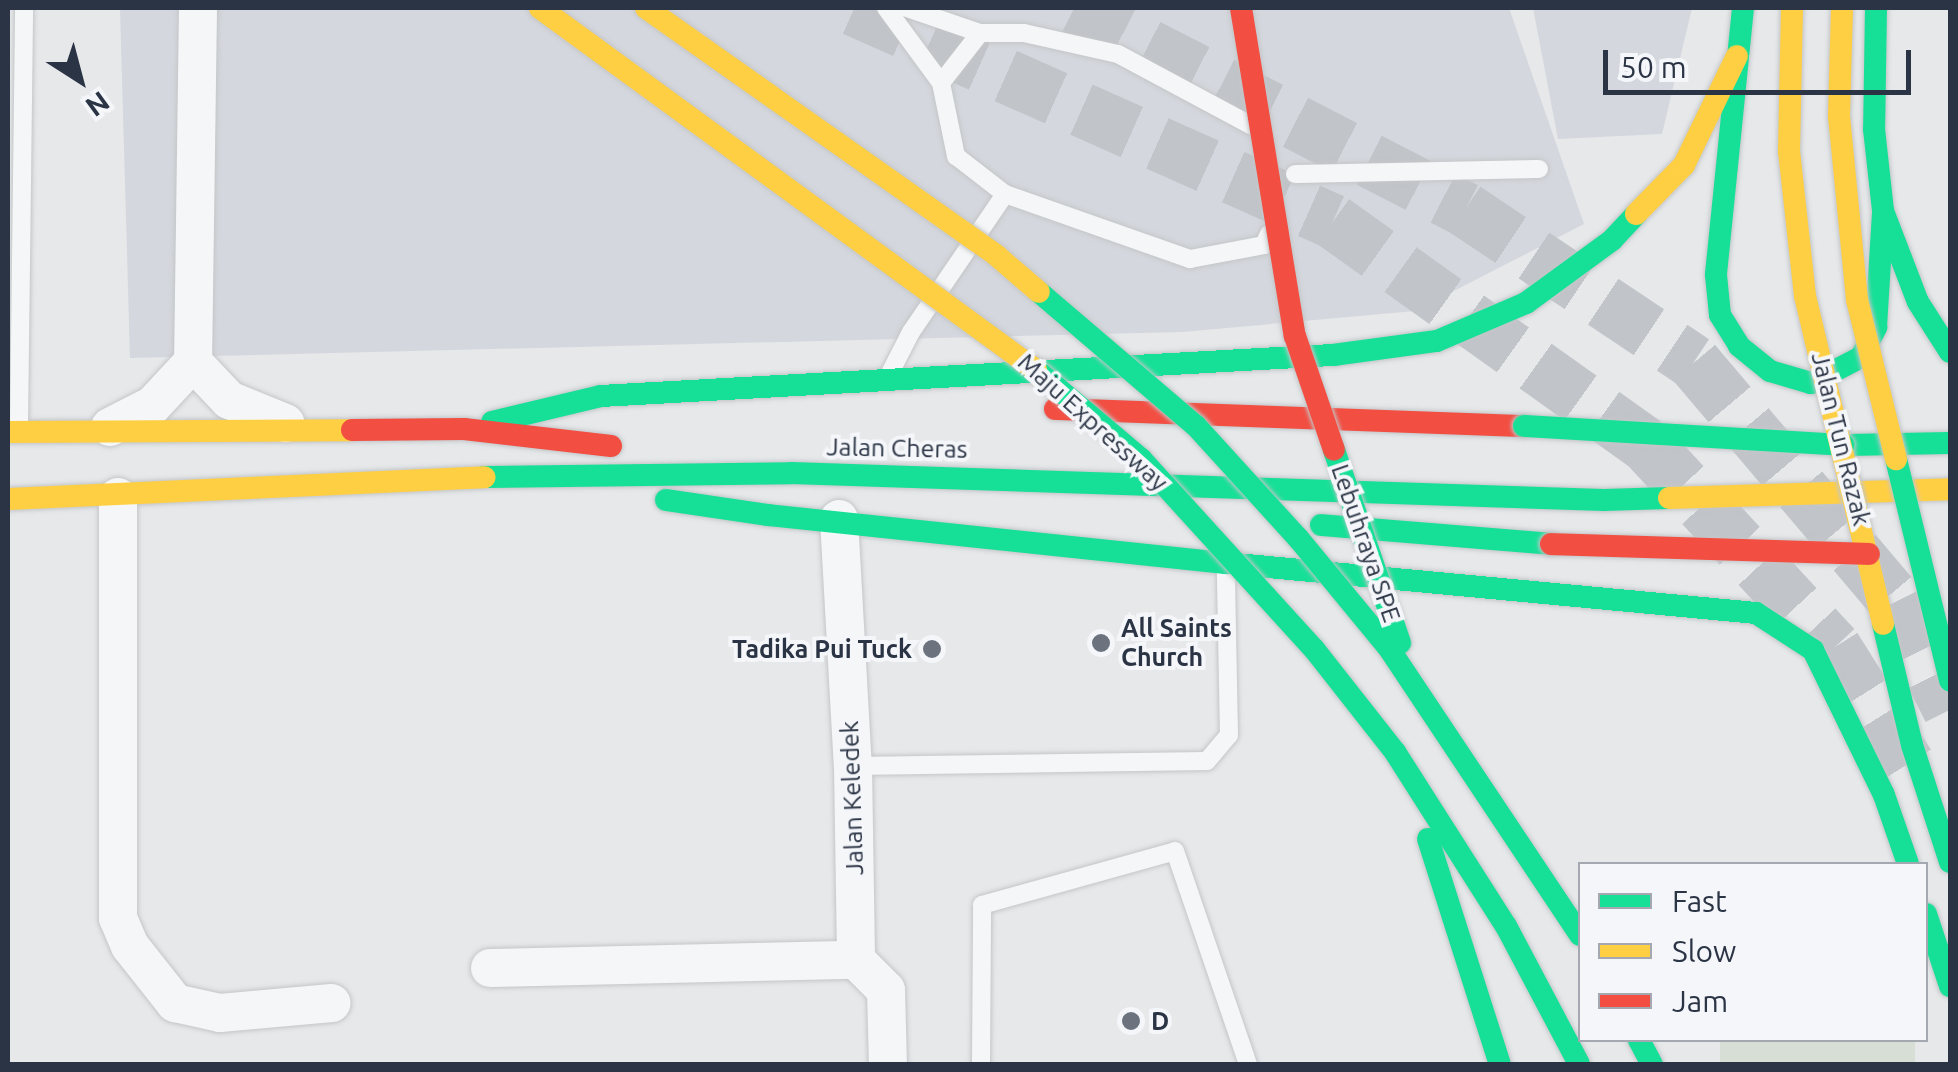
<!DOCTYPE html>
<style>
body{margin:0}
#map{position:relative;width:1958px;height:1072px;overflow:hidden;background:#e6e8ea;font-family:Ubuntu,sans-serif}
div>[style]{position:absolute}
.built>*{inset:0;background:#d4d7dd}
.green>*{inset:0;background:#d6ded6;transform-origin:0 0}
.highway-tunnel>*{height:55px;margin-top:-27.5px;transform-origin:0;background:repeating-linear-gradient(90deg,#c1c4c9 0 55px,transparent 0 83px)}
.roads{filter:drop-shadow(0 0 2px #c4c6c8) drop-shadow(0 0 2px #c4c6c8)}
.lane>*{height:18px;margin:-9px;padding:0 9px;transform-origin:9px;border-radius:9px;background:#f5f6f7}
.street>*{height:38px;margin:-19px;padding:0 19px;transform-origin:19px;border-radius:19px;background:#f5f6f7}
.fast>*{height:22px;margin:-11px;padding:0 11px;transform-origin:11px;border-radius:11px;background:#16e098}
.slow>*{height:22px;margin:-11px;padding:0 11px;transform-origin:11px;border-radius:11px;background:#ffcf43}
.jam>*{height:22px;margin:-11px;padding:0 11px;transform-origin:11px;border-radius:11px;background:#f24e42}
.bridges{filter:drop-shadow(0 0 2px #c4c6c8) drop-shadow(0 0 2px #c4c6c8)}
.fast-bridge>*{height:22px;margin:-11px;padding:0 11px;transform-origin:11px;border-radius:11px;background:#16e098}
.slow-bridge>*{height:22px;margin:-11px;padding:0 11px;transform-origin:11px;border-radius:11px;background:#ffcf43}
.jam-bridge>*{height:22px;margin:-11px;padding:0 11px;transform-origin:11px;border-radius:11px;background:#f24e42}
.dots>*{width:28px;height:28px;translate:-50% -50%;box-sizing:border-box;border:5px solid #f4f6f9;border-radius:50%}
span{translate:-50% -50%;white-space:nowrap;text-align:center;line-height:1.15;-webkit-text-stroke:8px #f4f6f9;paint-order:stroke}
.street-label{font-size:25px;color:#2b3445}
.poi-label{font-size:25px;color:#2b3445;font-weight:700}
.left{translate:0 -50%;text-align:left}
.right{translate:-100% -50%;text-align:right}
.frame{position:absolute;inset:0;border:10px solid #2b3445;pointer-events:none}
.legend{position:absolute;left:1578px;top:862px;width:350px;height:180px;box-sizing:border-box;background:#f4f6f9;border:2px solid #a4a8b1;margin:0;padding:12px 18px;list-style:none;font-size:30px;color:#2b3445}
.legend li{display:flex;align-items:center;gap:20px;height:50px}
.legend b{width:50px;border:2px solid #a4a8b1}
.north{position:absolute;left:30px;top:30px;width:100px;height:100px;-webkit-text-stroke:8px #f4f6f9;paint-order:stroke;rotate:144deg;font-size:28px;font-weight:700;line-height:40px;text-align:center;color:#2b3445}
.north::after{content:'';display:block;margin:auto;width:35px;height:45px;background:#2b3445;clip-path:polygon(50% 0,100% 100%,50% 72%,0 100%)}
.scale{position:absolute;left:1603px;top:50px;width:308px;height:45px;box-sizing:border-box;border:5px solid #2b3445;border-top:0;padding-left:12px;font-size:30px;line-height:35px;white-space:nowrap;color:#2b3445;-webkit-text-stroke:8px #f4f6f9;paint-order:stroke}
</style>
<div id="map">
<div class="built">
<i style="clip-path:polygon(120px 8px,1509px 8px,1584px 224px,1415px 311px,1182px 332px,130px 358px)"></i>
<i style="clip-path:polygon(1533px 8px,1692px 8px,1662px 134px,1558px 139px)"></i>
</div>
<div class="green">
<i style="left:1720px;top:1040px;width:195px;height:25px"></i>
</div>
<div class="highway-tunnel">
<i style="left:854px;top:8px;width:524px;rotate:23.97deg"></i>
<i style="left:1333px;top:221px;width:384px;rotate:35.5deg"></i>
<i style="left:1646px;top:444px;width:277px;rotate:47.2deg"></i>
<i style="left:1834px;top:647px;width:156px;rotate:57.8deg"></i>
<i style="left:1074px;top:8px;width:440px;rotate:27.2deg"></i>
<i style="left:1465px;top:209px;width:275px;rotate:33.7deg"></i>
<i style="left:1694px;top:362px;width:313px;rotate:49.8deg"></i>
<i style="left:1896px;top:601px;width:121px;rotate:63.4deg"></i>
</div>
<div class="roads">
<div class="lane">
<i style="left:886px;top:8px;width:93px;rotate:53.7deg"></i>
<i style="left:941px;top:83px;width:75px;rotate:78.4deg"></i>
<i style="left:956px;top:156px;width:62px;rotate:37.8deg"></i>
<i style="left:1005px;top:194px;width:196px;rotate:19.4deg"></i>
<i style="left:1190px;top:259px;width:75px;rotate:-10.7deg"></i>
<i style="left:1264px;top:245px;width:12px;rotate:-66deg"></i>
<i style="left:907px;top:8px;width:77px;rotate:18.9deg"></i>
<i style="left:941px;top:83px;width:63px;rotate:-52deg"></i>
<i style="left:980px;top:33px;width:44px"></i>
<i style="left:1024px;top:33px;width:96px;rotate:12.6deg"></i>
<i style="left:1118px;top:54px;width:152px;rotate:28.2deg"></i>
<i style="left:1295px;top:174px;width:244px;rotate:-1.2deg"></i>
<i style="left:891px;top:371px;width:44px;rotate:-62.9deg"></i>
<i style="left:911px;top:332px;width:167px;rotate:-55.7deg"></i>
<i style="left:19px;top:426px;width:418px;rotate:-89.3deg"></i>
<i style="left:853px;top:766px;width:354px;rotate:-0.8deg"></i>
<i style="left:1207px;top:761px;width:34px;rotate:-50deg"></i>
<i style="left:1229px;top:735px;width:161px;rotate:-91.1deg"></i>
<i style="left:981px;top:1064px;width:159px;rotate:-89.6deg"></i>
<i style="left:982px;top:905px;width:200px;rotate:-15.6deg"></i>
<i style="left:1175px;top:851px;width:225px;rotate:71.1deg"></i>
</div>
<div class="street">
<i style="left:198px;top:8px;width:354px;rotate:90.8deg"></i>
<i style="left:193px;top:362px;width:52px;rotate:46.5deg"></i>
<i style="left:229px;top:400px;width:61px;rotate:22.3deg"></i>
<i style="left:110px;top:427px;width:48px;rotate:-27.1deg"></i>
<i style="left:153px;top:405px;width:59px;rotate:-47.1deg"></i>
<i style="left:118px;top:497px;width:421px;rotate:90deg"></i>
<i style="left:118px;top:918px;width:30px;rotate:67deg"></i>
<i style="left:130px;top:946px;width:73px;rotate:51.7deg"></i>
<i style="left:175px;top:1003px;width:46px;rotate:12.5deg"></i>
<i style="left:220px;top:1013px;width:112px;rotate:-5.1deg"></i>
<i style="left:839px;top:519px;width:247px;rotate:86.8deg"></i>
<i style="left:853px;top:766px;width:194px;rotate:89.1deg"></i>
<i style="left:856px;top:960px;width:42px;rotate:45deg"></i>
<i style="left:886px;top:990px;width:74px;rotate:88.5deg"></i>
<i style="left:490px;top:968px;width:366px;rotate:-1.3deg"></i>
</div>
<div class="fast">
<i style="left:1743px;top:8px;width:268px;rotate:95.8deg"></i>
<i style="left:1716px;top:275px;width:40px;rotate:84.3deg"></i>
<i style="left:1720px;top:315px;width:36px;rotate:58deg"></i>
<i style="left:1739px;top:346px;width:40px;rotate:39deg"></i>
<i style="left:1770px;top:371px;width:43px;rotate:16.3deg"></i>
<i style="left:1811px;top:383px;width:56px;rotate:-27.5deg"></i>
<i style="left:1861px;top:357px;width:34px;rotate:-63deg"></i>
<i style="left:1876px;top:327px;width:116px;rotate:-86.5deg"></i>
<i style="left:1876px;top:8px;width:121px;rotate:90.9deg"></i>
<i style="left:1874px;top:129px;width:82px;rotate:83.7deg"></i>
<i style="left:1883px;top:211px;width:97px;rotate:69deg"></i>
<i style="left:1918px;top:302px;width:59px;rotate:57.4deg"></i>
<i style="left:492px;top:422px;width:112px;rotate:-13.4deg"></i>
<i style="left:601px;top:396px;width:733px;rotate:-3.21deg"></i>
<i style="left:1333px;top:355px;width:105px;rotate:-7.7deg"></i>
<i style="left:1437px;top:341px;width:97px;rotate:-23.1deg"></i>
<i style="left:1526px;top:303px;width:107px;rotate:-36.2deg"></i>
<i style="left:1612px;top:240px;width:35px;rotate:-47deg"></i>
<i style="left:1847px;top:445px;width:103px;rotate:-1.1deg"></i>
<i style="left:484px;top:477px;width:307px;rotate:-0.7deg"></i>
<i style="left:791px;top:473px;width:813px;rotate:1.9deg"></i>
<i style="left:1604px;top:500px;width:65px;rotate:-1.8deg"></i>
<i style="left:666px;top:500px;width:103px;rotate:8.4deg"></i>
<i style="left:768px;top:515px;width:461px;rotate:6deg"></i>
<i style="left:1226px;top:563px;width:532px;rotate:5.39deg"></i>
<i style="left:1756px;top:613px;width:68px;rotate:33deg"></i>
<i style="left:1813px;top:650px;width:161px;rotate:63.9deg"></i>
<i style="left:1884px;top:795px;width:73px;rotate:70.8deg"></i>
<i style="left:1321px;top:525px;width:231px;rotate:4.7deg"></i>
<i style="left:1926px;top:914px;width:76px;rotate:71.6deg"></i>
<i style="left:1639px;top:1040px;width:27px;rotate:62deg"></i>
</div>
<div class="slow">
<i style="left:1636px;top:214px;width:69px;rotate:-45.6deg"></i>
<i style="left:1684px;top:165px;width:121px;rotate:-64.1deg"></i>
<i style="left:8px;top:432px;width:344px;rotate:-0.3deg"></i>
<i style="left:1669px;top:498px;width:281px;rotate:-1.8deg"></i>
<i style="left:8px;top:499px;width:477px;rotate:-2.6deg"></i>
</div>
<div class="jam">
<i style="left:1055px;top:409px;width:469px;rotate:2.1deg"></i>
<i style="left:352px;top:430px;width:112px;rotate:-0.5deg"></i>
<i style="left:464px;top:429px;width:148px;rotate:6.6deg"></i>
</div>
</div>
<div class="bridges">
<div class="fast-bridge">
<i style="left:1039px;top:292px;width:206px;rotate:40.5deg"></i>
<i style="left:1196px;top:426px;width:151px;rotate:47.7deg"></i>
<i style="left:1298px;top:538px;width:141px;rotate:50.5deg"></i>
<i style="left:1388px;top:647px;width:346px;rotate:56.3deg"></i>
<i style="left:1036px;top:370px;width:138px;rotate:40.3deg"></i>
<i style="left:1141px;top:459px;width:257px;rotate:47.7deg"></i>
<i style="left:1314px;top:649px;width:131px;rotate:51.8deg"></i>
<i style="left:1395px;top:752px;width:206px;rotate:57.5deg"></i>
<i style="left:1506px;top:926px;width:156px;rotate:62.1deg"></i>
<i style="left:1524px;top:426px;width:320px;rotate:3.4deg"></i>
<i style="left:1334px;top:450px;width:204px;rotate:71.1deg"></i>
<i style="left:1896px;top:459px;width:228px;rotate:76.3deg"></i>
<i style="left:1883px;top:624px;width:124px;rotate:76.5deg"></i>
<i style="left:1912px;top:745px;width:123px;rotate:72deg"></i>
<i style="left:1428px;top:839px;width:236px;rotate:72.3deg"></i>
</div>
<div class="slow-bridge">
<i style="left:540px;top:8px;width:614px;rotate:36.12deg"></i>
<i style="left:646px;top:8px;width:430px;rotate:35.2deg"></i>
<i style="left:997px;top:256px;width:55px;rotate:40.6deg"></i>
<i style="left:1792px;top:8px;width:143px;rotate:91.2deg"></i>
<i style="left:1789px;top:151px;width:146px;rotate:83.7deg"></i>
<i style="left:1805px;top:296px;width:337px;rotate:76.6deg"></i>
<i style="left:1842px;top:8px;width:108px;rotate:91.6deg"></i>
<i style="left:1839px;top:116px;width:185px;rotate:84.4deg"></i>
<i style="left:1857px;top:300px;width:164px;rotate:76.2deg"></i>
</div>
<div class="jam-bridge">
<i style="left:1241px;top:8px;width:332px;rotate:80.7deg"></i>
<i style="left:1295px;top:336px;width:120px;rotate:71.1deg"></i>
<i style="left:1551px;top:544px;width:318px;rotate:1.8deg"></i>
</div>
</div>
<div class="dots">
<i style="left:1101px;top:643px;background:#6c737f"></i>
<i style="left:932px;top:649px;background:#6c737f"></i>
<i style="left:1131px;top:1021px;background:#6c737f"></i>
</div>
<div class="street-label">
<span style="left:1093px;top:422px;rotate:42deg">Maju Expressway</span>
<span style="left:1841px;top:439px;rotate:76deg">Jalan Tun Razak</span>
<span style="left:897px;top:448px;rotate:1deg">Jalan Cheras</span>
<span style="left:1366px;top:543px;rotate:71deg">Lebuhraya SPE</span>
<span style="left:852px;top:798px;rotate:-92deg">Jalan Keledek</span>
</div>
<div class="poi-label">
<span class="left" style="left:1121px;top:643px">All Saints<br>Church</span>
<span class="right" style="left:912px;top:649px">Tadika Pui Tuck</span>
<span class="left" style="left:1151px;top:1021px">D</span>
</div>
<div class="frame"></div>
<ul class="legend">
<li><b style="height:12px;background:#16e098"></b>Fast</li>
<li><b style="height:12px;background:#ffcf43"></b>Slow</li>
<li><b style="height:12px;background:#f24e42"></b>Jam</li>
</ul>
<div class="north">N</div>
<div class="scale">50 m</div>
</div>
